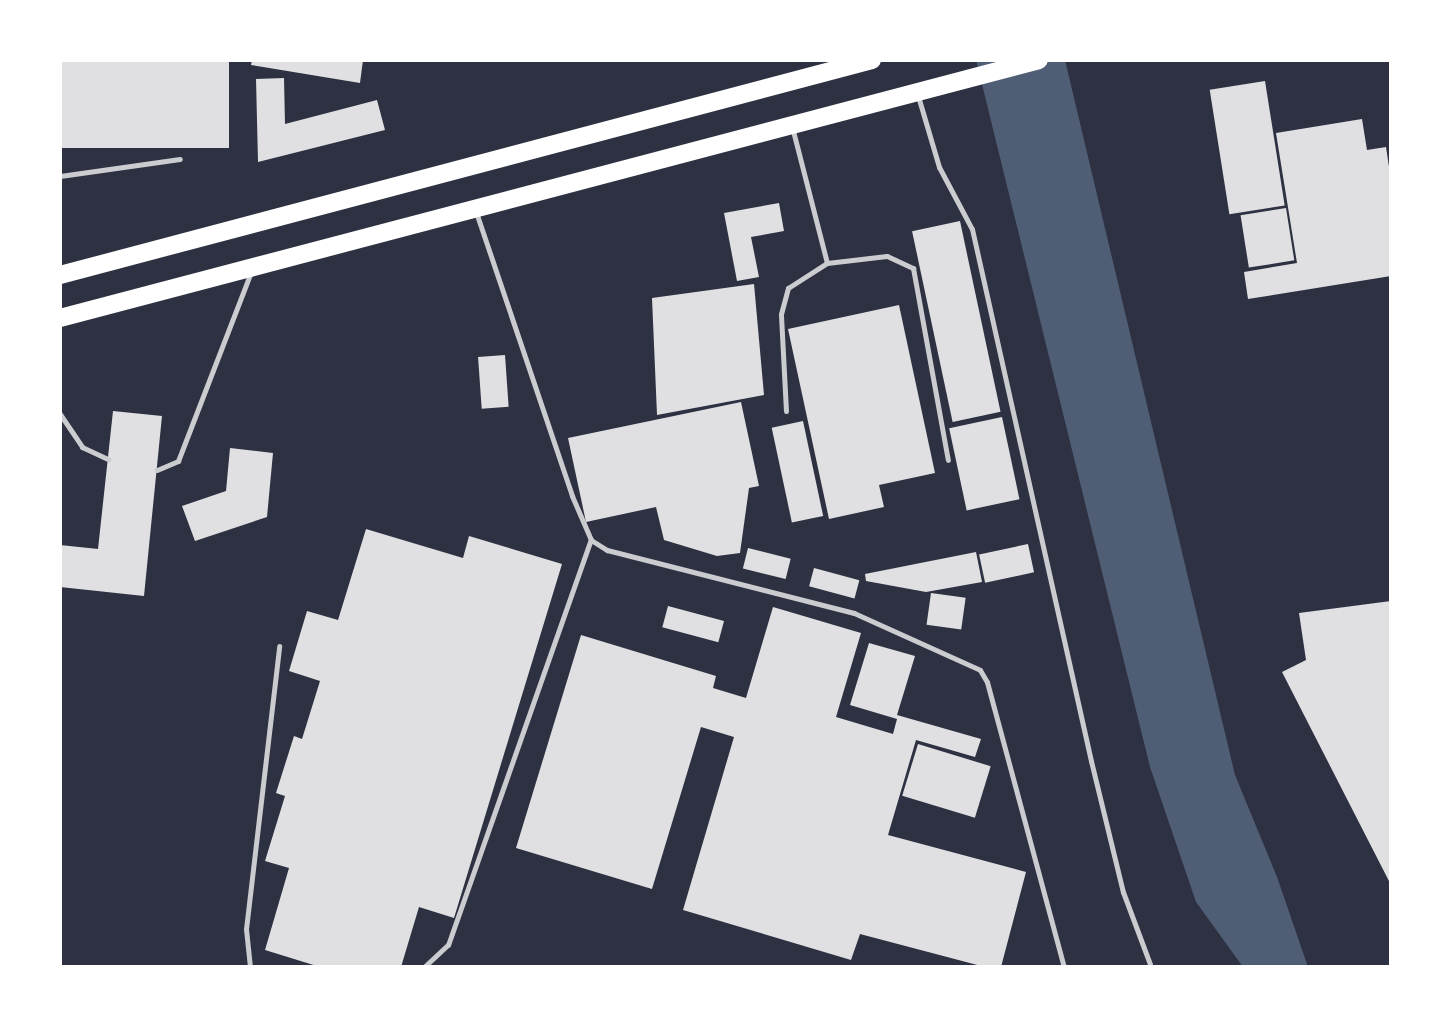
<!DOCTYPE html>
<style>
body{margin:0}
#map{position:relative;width:1451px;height:1027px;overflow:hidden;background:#2d3142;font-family:Cabin,sans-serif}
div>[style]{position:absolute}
.water>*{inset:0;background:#4f5d75}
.building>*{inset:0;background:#e0e0e3;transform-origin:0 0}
.service>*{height:5px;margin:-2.5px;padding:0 2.5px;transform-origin:2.5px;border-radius:2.5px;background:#caccd0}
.trunk>*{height:18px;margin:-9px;padding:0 9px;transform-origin:9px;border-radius:9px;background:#fff}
span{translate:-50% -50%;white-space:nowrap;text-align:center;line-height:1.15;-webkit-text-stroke:9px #fff;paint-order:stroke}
.frame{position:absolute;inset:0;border:62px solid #fff;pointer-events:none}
</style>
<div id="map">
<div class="water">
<i style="clip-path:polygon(976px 60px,1065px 60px,1235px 775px,1277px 877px,1308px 967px,1243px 967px,1196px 902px,1150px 767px)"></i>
</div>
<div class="building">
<i style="left:60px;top:60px;width:169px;height:88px"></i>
<i style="clip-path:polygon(252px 60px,363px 60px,360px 83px,251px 65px)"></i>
<i style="clip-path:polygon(284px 78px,285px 124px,377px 100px,385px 130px,258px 162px,256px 79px)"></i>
<i style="left:1265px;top:81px;width:126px;height:56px;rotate:81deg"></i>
<i style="clip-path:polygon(1362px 119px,1367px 150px,1386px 147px,1391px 180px,1391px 276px,1248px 299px,1244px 272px,1297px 263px,1276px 133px)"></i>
<i style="clip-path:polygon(779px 203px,784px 231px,751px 237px,759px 277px,737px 281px,724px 213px)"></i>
<i style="left:1286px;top:208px;width:53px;height:46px;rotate:81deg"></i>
<i style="left:960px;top:221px;width:195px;height:49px;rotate:78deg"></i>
<i style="clip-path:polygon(754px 284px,764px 395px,657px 415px,652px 298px)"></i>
<i style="clip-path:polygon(899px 305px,935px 473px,879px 485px,884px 507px,829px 519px,788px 329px)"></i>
<i style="left:505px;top:355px;width:52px;height:27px;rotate:86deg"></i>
<i style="clip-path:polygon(741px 402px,759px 486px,749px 488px,740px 553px,717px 556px,664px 540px,656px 507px,586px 522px,568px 438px)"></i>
<i style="clip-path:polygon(113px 411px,162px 416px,144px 596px,60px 587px,60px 545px,98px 549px)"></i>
<i style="left:1002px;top:417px;width:84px;height:54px;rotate:78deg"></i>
<i style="left:803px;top:421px;width:97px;height:32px;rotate:78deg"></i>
<i style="clip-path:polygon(230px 448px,273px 453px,267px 517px,195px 541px,182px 506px,226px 491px)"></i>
<i style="clip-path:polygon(366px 529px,463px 558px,469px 536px,562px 564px,454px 918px,419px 907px,401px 967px,320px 967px,265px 950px,289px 868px,265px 861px,285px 796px,276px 793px,294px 736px,302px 739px,320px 681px,289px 671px,307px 611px,338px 620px)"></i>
<i style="left:1028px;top:544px;width:29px;height:50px;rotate:78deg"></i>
<i style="left:748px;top:548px;width:44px;height:21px;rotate:14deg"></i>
<i style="clip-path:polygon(976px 552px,982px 582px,926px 592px,866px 581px,865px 574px)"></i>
<i style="left:814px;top:568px;width:47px;height:19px;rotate:15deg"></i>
<i style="left:931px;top:593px;width:35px;height:32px;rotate:8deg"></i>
<i style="clip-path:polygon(1391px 601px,1391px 885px,1282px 672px,1306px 660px,1299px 613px)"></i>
<i style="left:668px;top:606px;width:58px;height:22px;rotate:15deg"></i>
<i style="clip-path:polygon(773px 607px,861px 633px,836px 717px,893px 734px,897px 719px,850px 705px,869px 643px,915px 656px,897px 715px,981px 739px,975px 757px,916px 740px,888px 835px,1026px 872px,1001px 967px,985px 967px,860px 934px,851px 960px,683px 910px,734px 737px,701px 727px,652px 889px,516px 848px,581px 635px,716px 676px,713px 688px,746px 698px)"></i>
<i style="left:918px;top:744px;width:76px;height:54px;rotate:17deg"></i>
</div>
<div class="service">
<i style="left:918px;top:96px;width:74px;rotate:73.5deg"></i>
<i style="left:939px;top:167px;width:70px;rotate:62deg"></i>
<i style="left:972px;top:229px;width:545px;rotate:77.39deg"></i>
<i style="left:1091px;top:761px;width:135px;rotate:76.3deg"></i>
<i style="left:1123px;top:892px;width:80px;rotate:69.5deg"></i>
<i style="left:60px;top:176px;width:121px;rotate:-8.1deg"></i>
<i style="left:477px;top:215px;width:297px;rotate:71.3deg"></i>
<i style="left:572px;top:496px;width:48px;rotate:66.6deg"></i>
<i style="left:591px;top:540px;width:19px;rotate:32deg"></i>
<i style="left:607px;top:550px;width:255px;rotate:14.3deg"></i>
<i style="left:854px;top:613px;width:138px;rotate:24.3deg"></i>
<i style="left:980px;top:670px;width:14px;rotate:60deg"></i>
<i style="left:987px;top:682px;width:295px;rotate:74.9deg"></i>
<i style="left:827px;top:263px;width:60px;rotate:-6.7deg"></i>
<i style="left:887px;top:256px;width:29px;rotate:25deg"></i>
<i style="left:913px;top:268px;width:195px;rotate:79.7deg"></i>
<i style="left:786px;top:411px;width:97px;rotate:-93deg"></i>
<i style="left:781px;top:314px;width:27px;rotate:-75deg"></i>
<i style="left:788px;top:288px;width:46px;rotate:-32.7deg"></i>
<i style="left:827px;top:263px;width:136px;rotate:-104.4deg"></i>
<i style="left:60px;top:414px;width:40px;rotate:56deg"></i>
<i style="left:82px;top:447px;width:29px;rotate:25deg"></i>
<i style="left:157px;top:470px;width:23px;rotate:-23deg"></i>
<i style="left:178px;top:461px;width:203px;rotate:-68.9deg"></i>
<i style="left:250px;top:967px;width:38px;rotate:-96deg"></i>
<i style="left:246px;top:929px;width:285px;rotate:-83.3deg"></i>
<i style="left:424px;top:967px;width:33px;rotate:-43deg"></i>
<i style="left:448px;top:945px;width:430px;rotate:-70.6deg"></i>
</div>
<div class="trunk">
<i style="left:60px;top:275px;width:840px;rotate:-14.83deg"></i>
<i style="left:60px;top:318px;width:1012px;rotate:-14.76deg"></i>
</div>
<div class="frame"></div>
</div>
